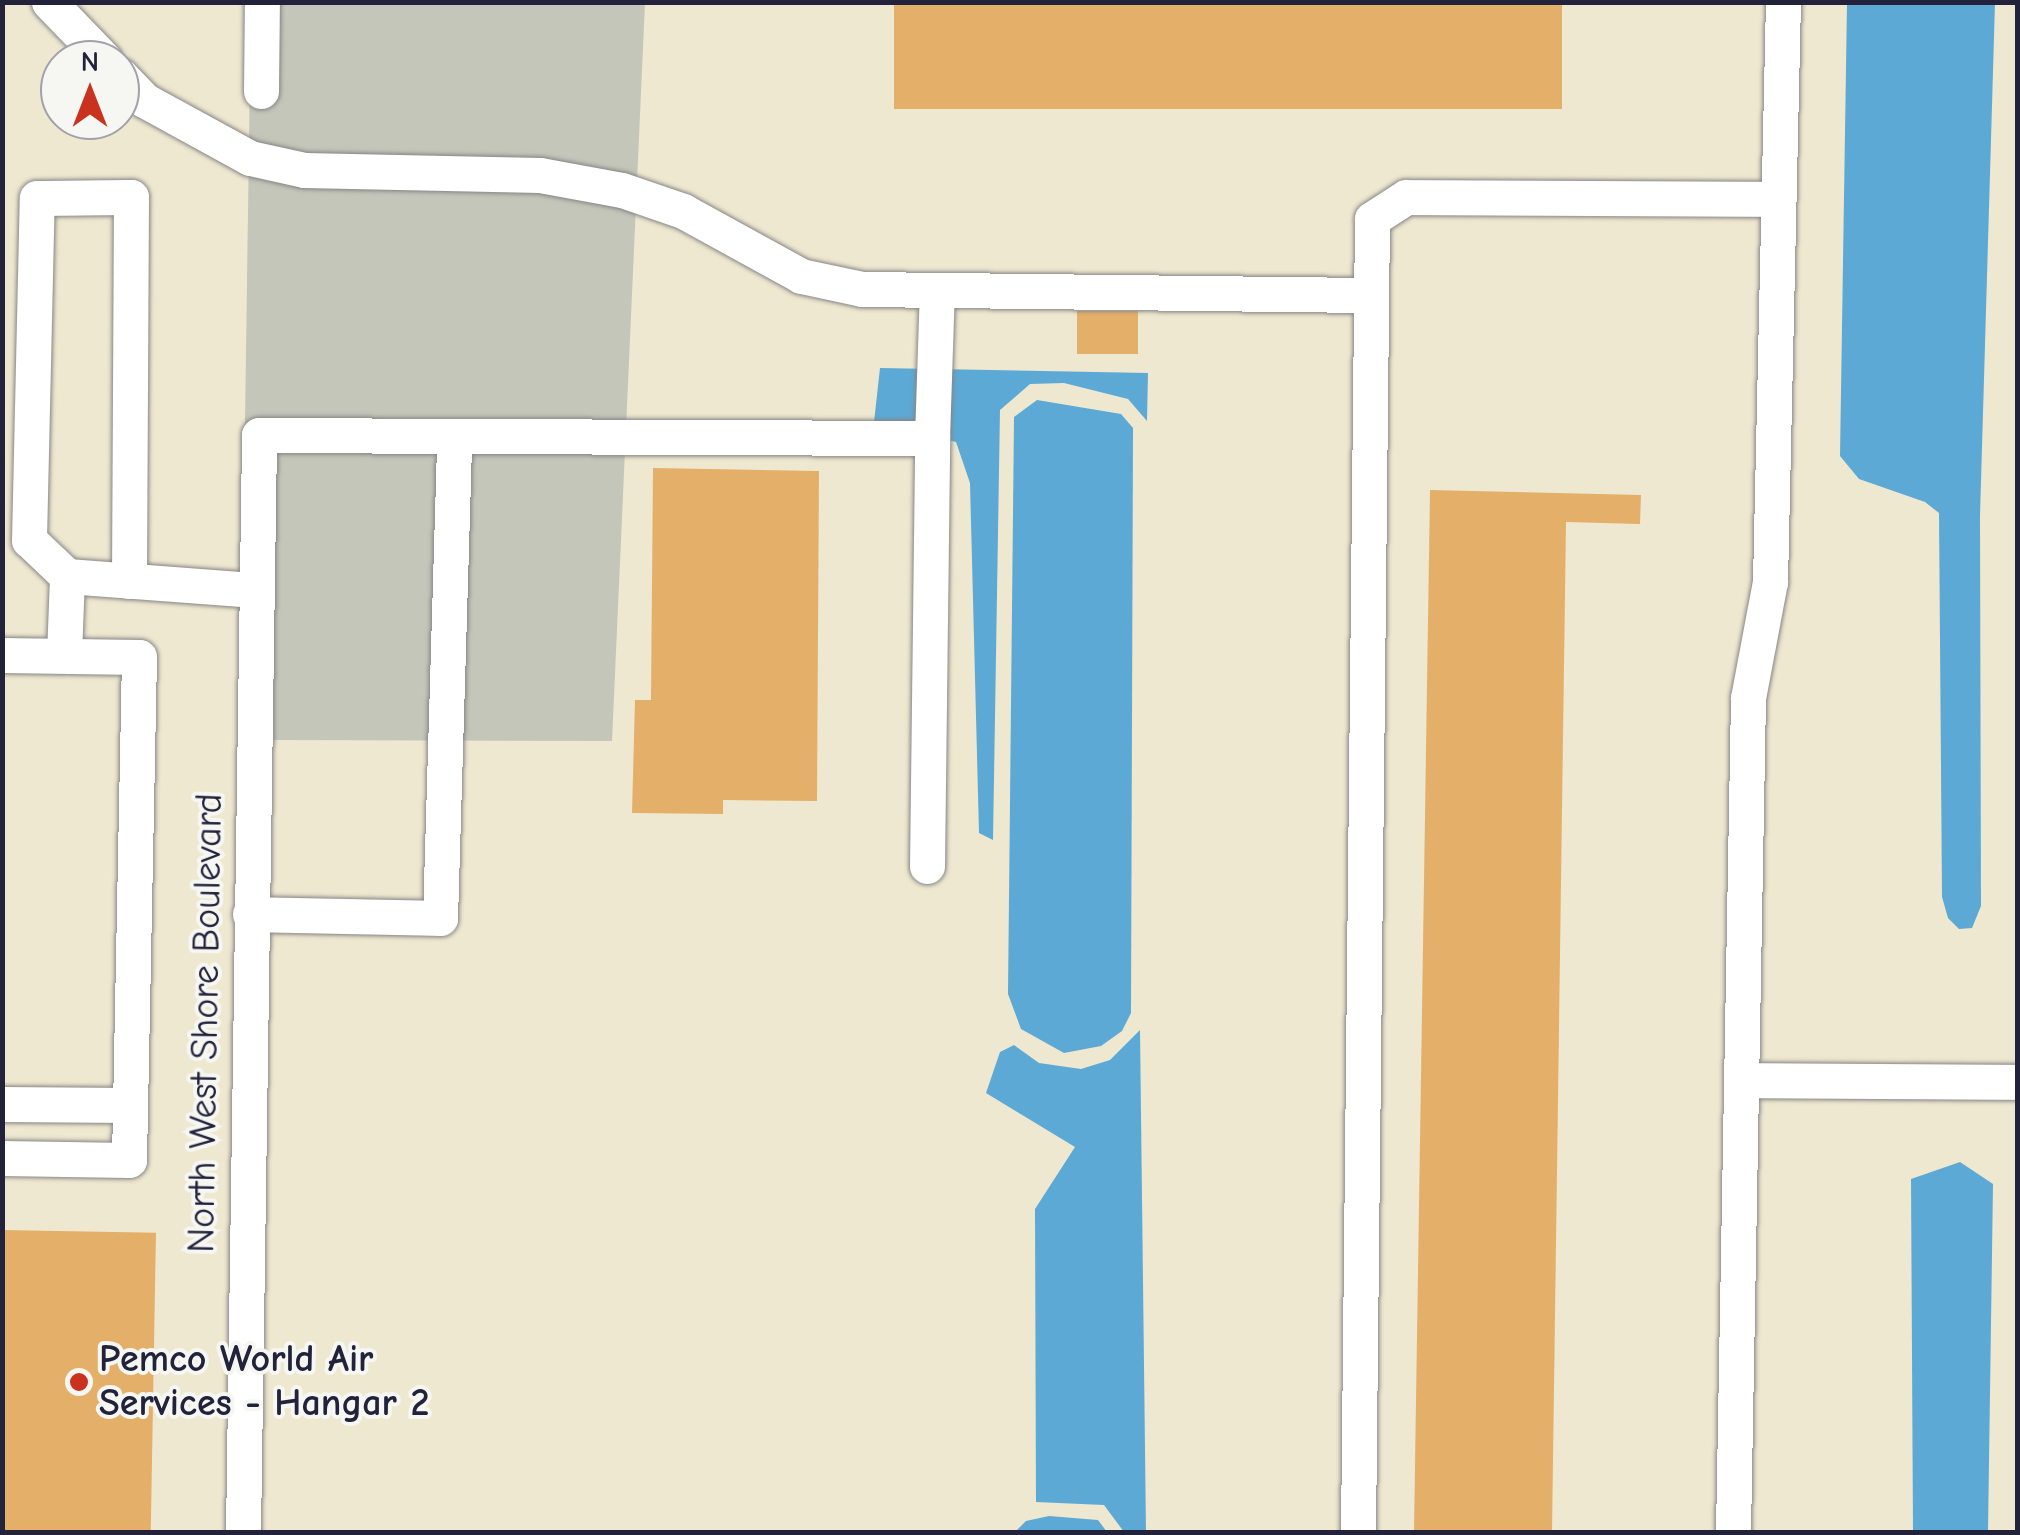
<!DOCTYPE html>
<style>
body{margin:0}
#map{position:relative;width:2020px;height:1535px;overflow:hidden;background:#eee8d0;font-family:"Comic Neue",sans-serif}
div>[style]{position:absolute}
.industrial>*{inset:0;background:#c3c6b9}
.water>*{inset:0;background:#5ca9d5}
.building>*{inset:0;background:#e4af68;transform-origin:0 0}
.roads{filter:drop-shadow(0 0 2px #888586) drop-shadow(0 0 2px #888586)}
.minor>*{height:35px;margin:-17.5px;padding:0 17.5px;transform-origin:17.5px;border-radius:17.5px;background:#fff}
.dots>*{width:28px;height:28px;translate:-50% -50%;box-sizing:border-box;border:5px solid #f6f6f2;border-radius:50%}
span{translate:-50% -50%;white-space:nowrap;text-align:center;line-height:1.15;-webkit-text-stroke:8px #f6f6f2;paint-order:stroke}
.street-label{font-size:38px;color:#22223b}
.poi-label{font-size:38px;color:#22223b;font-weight:700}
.left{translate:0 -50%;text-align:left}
.frame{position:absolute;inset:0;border:5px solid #22223b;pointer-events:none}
.north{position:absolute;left:40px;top:40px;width:100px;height:100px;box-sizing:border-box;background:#f6f6f2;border:2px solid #a1a1a9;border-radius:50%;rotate:0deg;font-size:28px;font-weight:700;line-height:40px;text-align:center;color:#22223b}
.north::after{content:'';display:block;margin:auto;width:35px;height:45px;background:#c8321e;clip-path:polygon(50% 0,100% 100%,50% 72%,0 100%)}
</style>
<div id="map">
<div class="industrial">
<i style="clip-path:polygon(251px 3px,645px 3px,612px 741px,271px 740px,244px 493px)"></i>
</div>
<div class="water">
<i style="clip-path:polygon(1847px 3px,1995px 3px,1980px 516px,1981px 906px,1972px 928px,1959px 929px,1948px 918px,1942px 897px,1939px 513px,1925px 502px,1859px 479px,1840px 456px)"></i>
<i style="clip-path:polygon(880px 368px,1148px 373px,1147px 421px,1128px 399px,1064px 383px,1030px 384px,1000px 410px,993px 840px,979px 833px,970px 483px,956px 442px,874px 422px)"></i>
<i style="clip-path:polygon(1037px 400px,1121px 414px,1133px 428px,1131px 1013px,1122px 1031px,1101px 1046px,1064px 1053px,1021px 1029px,1008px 994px,1014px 417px)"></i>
<i style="clip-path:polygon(1140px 1030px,1146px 1532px,1124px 1532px,1104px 1505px,1036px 1502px,1035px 1209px,1075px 1147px,986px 1093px,1000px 1052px,1014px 1045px,1039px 1063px,1081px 1069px,1110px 1060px)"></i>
<i style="clip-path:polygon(1960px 1162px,1993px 1184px,1988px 1532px,1913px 1532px,1911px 1179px)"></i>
<i style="clip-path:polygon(1049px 1516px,1098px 1520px,1107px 1532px,1015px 1532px,1026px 1521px)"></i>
</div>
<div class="building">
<i style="left:894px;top:2px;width:668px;height:107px"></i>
<i style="left:1077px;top:311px;width:61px;height:43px"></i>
<i style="clip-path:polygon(653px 468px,819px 471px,817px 801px,723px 800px,723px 814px,632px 813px,635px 700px,651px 700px)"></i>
<i style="clip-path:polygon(1430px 490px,1641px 495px,1640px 524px,1566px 522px,1552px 1532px,1414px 1532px)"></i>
<i style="left:2px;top:1230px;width:154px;height:302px;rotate:1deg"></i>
</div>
<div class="roads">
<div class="minor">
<i style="left:49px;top:2px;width:81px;rotate:46deg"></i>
<i style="left:120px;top:75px;width:35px;rotate:46deg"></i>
<i style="left:144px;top:100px;width:121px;rotate:28.7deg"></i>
<i style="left:250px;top:158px;width:55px;rotate:12.5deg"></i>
<i style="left:304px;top:170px;width:236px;rotate:1.2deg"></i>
<i style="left:540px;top:175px;width:83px;rotate:10.4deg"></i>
<i style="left:622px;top:190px;width:65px;rotate:19deg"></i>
<i style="left:683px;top:211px;width:135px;rotate:28.8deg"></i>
<i style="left:801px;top:276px;width:62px;rotate:12deg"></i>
<i style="left:862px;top:289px;width:507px;rotate:0.68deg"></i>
<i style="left:261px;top:91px;width:89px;rotate:-89.4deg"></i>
<i style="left:67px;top:576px;width:52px;rotate:-136.5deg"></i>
<i style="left:29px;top:540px;width:342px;rotate:-88.7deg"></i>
<i style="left:37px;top:198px;width:94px;rotate:-0.6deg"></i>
<i style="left:131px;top:197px;width:384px;rotate:90.3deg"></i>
<i style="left:2px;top:655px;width:137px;rotate:0.8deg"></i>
<i style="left:139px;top:657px;width:503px;rotate:91.14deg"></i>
<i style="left:129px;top:1160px;width:127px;rotate:-179.1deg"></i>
<i style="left:64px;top:655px;width:79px;rotate:-87.8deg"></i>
<i style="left:67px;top:576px;width:189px;rotate:4.3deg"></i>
<i style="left:927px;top:866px;width:428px;rotate:-89.3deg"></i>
<i style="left:250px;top:914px;width:190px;rotate:1.2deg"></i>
<i style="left:440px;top:918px;width:482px;rotate:-88.3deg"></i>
<i style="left:1741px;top:1080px;width:277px;rotate:0.4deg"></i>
<i style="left:2px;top:1104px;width:128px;rotate:0.4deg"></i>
<i style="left:243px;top:1532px;width:1097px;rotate:-89.16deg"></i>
<i style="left:259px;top:435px;width:673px;rotate:0.26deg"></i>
<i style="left:932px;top:438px;width:148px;rotate:-88.1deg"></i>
<i style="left:1358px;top:1532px;width:1313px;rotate:-89.39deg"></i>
<i style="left:1372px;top:219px;width:40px;rotate:-32.9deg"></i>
<i style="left:1406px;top:197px;width:372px;rotate:0.3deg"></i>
<i style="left:1733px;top:1532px;width:834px;rotate:-88.97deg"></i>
<i style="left:1748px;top:698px;width:118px;rotate:-79.3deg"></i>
<i style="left:1770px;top:582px;width:580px;rotate:-88.72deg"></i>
</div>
</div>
<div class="dots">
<i style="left:79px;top:1382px;background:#c8321e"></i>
</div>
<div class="street-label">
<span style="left:206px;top:1023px;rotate:-89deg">North West Shore Boulevard</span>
</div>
<div class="poi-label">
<span class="left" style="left:99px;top:1382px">Pemco World Air<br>Services - Hangar 2</span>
</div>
<div class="frame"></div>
<div class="north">N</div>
</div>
